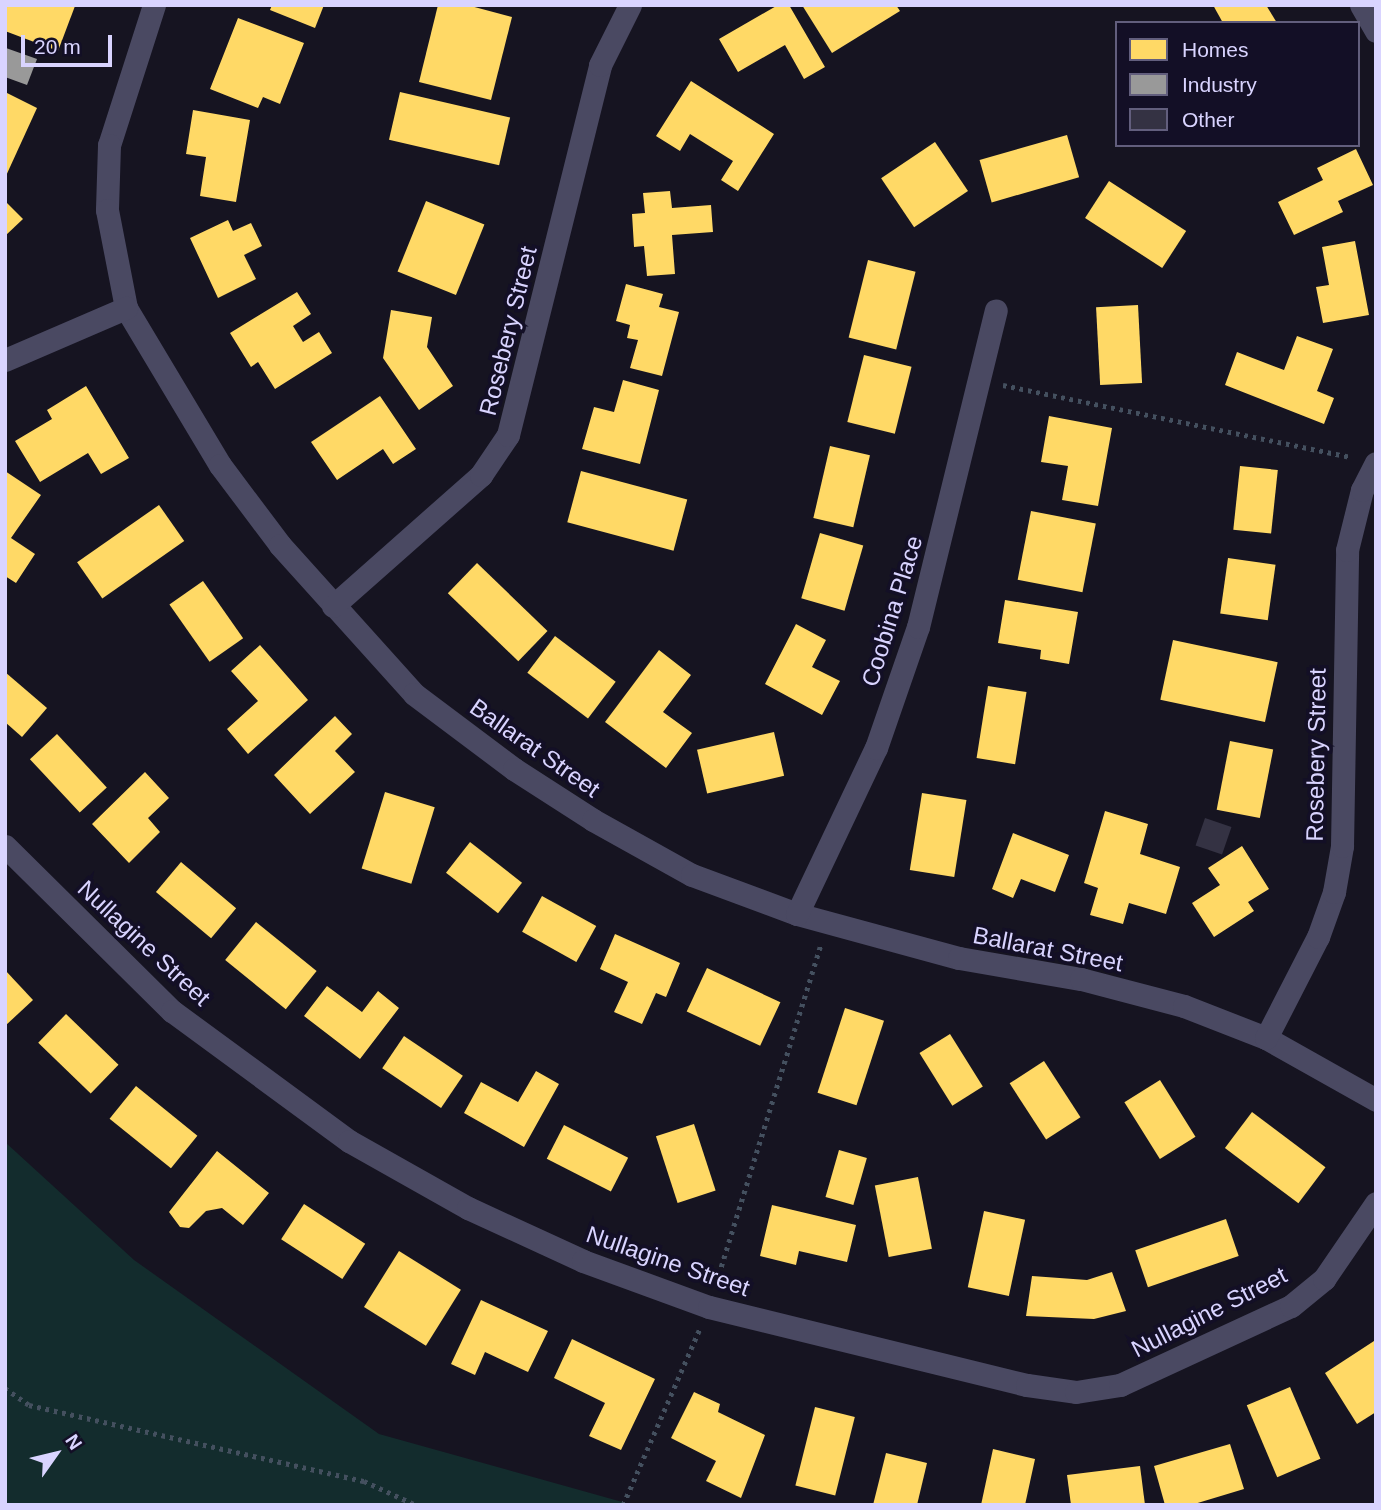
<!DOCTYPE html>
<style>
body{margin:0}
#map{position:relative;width:1381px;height:1510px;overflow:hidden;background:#161421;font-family:Helvetica,sans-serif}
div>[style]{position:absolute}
.green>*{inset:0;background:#132c2d}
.homes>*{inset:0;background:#ffd966;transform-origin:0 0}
.industry>*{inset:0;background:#999}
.building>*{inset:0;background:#343243;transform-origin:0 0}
.path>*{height:4.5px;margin-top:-2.25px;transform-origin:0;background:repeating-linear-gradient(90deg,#44505f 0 3.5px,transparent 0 8.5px)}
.street>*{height:23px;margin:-11.5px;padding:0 11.5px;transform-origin:11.5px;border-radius:11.5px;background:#4a4962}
span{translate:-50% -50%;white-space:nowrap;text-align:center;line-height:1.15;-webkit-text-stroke:7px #130f26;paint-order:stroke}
.street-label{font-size:24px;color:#d9d4ff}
.frame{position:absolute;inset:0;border:7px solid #d9d4ff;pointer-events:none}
.legend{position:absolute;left:1115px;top:21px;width:245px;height:126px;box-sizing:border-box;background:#130f26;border:2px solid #625e7d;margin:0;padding:9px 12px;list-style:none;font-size:21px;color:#d9d4ff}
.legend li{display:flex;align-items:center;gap:14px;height:35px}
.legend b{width:35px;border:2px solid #625e7d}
.north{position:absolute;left:21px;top:1419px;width:70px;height:70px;-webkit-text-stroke:5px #130f26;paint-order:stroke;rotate:56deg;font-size:19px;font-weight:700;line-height:28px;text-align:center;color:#d9d4ff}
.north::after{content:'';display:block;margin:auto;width:24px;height:32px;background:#d9d4ff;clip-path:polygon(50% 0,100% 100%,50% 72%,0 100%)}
.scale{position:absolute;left:21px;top:35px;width:91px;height:32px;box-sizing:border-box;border:4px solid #d9d4ff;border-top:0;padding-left:9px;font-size:21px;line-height:24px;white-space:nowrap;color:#d9d4ff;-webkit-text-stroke:5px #130f26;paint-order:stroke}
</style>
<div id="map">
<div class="green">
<i style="clip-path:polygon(5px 1142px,134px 1260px,379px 1434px,633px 1505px,5px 1505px)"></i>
</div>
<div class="homes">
<i style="clip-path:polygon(5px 5px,75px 6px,58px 51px,5px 31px)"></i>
<i style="clip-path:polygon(272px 5px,324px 5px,315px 28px,270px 10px)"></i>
<i style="clip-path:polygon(438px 5px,467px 5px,512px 17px,491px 100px,419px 82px)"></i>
<i style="clip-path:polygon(778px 5px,789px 5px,825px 67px,804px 79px,785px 45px,738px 72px,719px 39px)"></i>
<i style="clip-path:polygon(802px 5px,896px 5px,900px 11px,832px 53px)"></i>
<i style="clip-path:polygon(1213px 5px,1266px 5px,1277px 23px,1223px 23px)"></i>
<i style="clip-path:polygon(238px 18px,304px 43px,280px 104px,263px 97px,258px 108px,210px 89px)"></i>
<i style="clip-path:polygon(691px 81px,774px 134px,738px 191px,721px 180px,733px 161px,690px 134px,680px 151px,656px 136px)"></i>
<i style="clip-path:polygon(5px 92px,37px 108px,5px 178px)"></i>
<i style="left:400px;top:92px;width:113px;height:49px;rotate:13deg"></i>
<i style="clip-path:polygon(193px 110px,250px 120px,236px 202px,200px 196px,206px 157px,186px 154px)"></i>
<i style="left:1067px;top:135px;width:44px;height:91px;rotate:74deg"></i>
<i style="left:935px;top:142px;width:59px;height:65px;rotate:56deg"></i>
<i style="clip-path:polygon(1356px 149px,1373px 185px,1338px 201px,1343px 212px,1294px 235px,1278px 202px,1323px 180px,1317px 168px)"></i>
<i style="left:1109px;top:181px;width:92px;height:44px;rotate:33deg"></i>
<i style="clip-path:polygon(670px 191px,672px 208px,711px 205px,713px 232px,672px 235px,675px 274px,647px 276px,644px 246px,634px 247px,632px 214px,645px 213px,643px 193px)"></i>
<i style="clip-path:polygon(5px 201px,23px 219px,5px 236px)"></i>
<i style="left:426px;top:201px;width:63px;height:76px;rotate:22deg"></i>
<i style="clip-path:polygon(228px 220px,233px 231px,251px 223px,262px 246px,244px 255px,256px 279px,218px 298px,190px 238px)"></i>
<i style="clip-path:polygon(1355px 241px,1369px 315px,1323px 323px,1316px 287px,1329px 285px,1322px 247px)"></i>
<i style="left:868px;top:260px;width:49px;height:80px;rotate:14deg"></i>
<i style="clip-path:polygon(626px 284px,663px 294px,659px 307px,679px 312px,662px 376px,630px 368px,638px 340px,627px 338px,630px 325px,616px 321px)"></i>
<i style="clip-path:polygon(297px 292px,311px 314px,293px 326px,303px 342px,319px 332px,332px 353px,275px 389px,258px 362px,251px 367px,230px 333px)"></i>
<i style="left:1138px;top:305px;width:78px;height:42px;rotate:87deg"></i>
<i style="clip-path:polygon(391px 310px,432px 317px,427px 347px,453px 386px,419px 410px,383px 358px)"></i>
<i style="clip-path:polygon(1297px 336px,1333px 349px,1317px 391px,1334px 398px,1324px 424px,1225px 385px,1237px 352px,1284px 370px)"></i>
<i style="left:864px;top:355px;width:49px;height:69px;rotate:14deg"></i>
<i style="clip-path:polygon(623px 380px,659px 390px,640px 464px,582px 449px,594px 407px,614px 412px)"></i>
<i style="clip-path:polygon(86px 386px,129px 458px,101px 474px,88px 453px,40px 482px,15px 441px,52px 419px,47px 410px)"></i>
<i style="clip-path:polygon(380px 396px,416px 449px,393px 464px,383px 449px,337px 480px,311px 442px)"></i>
<i style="clip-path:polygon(1049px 416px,1112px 428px,1098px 506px,1062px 500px,1068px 466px,1041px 462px)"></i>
<i style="left:830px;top:446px;width:41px;height:74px;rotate:13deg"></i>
<i style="left:1240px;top:466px;width:38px;height:64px;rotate:6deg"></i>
<i style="clip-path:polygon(5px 471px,41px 495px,11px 538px,35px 554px,16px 583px,5px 576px)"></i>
<i style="left:581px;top:471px;width:110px;height:53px;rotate:15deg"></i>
<i style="left:159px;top:505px;width:44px;height:100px;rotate:55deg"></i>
<i style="left:1031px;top:511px;width:66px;height:70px;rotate:11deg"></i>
<i style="left:820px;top:533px;width:45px;height:68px;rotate:16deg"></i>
<i style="left:1228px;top:558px;width:48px;height:56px;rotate:8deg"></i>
<i style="left:477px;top:563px;width:98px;height:42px;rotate:44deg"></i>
<i style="left:203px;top:581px;width:70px;height:41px;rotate:55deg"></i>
<i style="clip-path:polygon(1005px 600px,1078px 612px,1069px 664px,1040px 659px,1041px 650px,998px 643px)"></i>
<i style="clip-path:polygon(796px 624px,826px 640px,812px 667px,840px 681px,822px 715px,765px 684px)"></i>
<i style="left:555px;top:636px;width:76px;height:46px;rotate:37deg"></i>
<i style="left:1173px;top:640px;width:107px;height:61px;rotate:12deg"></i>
<i style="clip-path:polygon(260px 645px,308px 700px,248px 754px,227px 729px,258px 701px,231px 671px)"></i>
<i style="clip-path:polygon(659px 650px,691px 675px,663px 712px,692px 733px,666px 768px,605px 722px)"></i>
<i style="clip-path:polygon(5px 672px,47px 708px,22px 737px,5px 722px)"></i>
<i style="left:988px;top:686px;width:39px;height:73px;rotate:9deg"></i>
<i style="clip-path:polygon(335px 716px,352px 734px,335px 751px,355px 772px,310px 814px,274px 775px)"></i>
<i style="left:774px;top:732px;width:45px;height:79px;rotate:77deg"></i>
<i style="left:57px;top:734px;width:73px;height:37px;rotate:47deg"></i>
<i style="left:1230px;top:741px;width:44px;height:70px;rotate:11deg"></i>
<i style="clip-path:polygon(145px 772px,169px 798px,148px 818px,160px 832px,129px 863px,92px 824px)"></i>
<i style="left:385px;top:792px;width:52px;height:80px;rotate:17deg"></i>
<i style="left:922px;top:793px;width:45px;height:78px;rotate:9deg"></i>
<i style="clip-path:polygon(1105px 811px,1148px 824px,1140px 854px,1180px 867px,1166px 914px,1129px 903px,1123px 924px,1090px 915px,1098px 888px,1084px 883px)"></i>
<i style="clip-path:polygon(1013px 833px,1069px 855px,1055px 892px,1021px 879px,1013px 898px,992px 889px)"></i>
<i style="left:470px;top:842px;width:66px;height:39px;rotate:38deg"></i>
<i style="clip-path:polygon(1242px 846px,1269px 889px,1248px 902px,1254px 911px,1214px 937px,1192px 903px,1220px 885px,1208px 868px)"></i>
<i style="left:181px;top:862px;width:72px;height:39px;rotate:40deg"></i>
<i style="left:542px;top:896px;width:62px;height:41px;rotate:29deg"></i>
<i style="left:256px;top:922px;width:78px;height:49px;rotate:39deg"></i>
<i style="clip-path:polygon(615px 934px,680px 963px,666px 997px,656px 993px,642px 1024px,614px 1012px,628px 982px,600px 969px)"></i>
<i style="left:707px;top:968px;width:81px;height:48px;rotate:25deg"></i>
<i style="clip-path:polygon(5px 970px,33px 1000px,5px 1026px)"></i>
<i style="clip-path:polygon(327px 986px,362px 1012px,378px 991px,399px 1008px,360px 1059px,304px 1016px)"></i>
<i style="left:845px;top:1008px;width:41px;height:89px;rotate:18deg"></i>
<i style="left:66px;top:1014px;width:73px;height:40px;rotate:44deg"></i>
<i style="left:950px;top:1034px;width:62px;height:36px;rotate:58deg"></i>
<i style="left:404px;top:1036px;width:71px;height:39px;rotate:34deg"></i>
<i style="left:1044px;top:1061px;width:67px;height:41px;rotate:57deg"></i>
<i style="clip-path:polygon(536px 1071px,559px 1084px,524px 1147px,464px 1113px,481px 1082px,518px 1102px)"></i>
<i style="left:1160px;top:1080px;width:67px;height:42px;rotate:58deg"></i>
<i style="left:136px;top:1086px;width:79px;height:42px;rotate:39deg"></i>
<i style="left:1252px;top:1112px;width:92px;height:45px;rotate:37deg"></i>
<i style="left:694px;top:1124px;width:70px;height:40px;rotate:72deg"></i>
<i style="left:564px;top:1125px;width:72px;height:38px;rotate:27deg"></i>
<i style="left:839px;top:1150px;width:29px;height:49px;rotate:16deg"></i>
<i style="clip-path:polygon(217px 1151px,269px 1193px,243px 1225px,222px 1208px,206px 1211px,189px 1228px,180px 1227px,169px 1212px)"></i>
<i style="left:918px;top:1177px;width:73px;height:44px;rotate:79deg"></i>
<i style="left:304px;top:1204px;width:73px;height:42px;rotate:33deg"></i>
<i style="clip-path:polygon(772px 1205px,856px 1225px,847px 1262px,799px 1251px,796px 1265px,760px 1256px)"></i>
<i style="left:984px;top:1211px;width:42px;height:78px;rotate:12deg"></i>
<i style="left:1226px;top:1219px;width:39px;height:96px;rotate:71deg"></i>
<i style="left:399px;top:1251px;width:73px;height:66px;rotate:32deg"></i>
<i style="clip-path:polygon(1112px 1272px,1126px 1311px,1094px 1319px,1026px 1316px,1032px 1276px,1087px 1280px)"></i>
<i style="clip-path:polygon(481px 1300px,548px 1331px,528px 1372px,485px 1352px,475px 1375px,451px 1364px)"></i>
<i style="clip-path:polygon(572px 1339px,655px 1379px,621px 1450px,589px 1436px,605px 1403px,554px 1378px)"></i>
<i style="clip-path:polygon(1374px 1341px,1376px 1412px,1357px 1424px,1325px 1373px)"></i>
<i style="left:1290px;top:1387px;width:78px;height:47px;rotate:67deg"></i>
<i style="clip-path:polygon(694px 1392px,720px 1404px,718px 1412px,765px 1435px,741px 1498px,706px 1481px,716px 1461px,671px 1438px)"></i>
<i style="left:815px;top:1407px;width:41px;height:81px;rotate:14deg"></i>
<i style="clip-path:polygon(1230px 1444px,1244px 1489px,1191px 1505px,1165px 1505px,1154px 1466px)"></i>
<i style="clip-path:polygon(993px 1449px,1035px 1459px,1025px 1505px,981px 1505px)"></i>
<i style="clip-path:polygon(886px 1453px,927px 1463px,917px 1505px,873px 1505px)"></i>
<i style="clip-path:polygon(1140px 1466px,1145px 1505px,1071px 1505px,1067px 1475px)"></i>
</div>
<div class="industry">
<i style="clip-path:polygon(6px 48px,37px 59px,27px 85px,5px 77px)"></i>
</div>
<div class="building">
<i style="left:1205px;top:818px;width:28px;height:29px;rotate:19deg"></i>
</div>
<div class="path">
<i style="left:1003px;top:385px;width:355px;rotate:11.7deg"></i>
<i style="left:716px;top:1283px;width:353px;rotate:-72.8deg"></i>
<i style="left:5px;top:1388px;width:29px;rotate:35deg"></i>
<i style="left:29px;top:1405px;width:344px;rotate:12.8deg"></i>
<i style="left:364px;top:1481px;width:57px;rotate:24.8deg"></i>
<i style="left:623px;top:1505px;width:191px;rotate:-66.5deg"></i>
</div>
<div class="street">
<i style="left:154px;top:5px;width:147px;rotate:107.8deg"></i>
<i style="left:109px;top:145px;width:65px;rotate:91.8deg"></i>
<i style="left:107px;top:210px;width:100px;rotate:79deg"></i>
<i style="left:126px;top:308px;width:183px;rotate:59.1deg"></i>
<i style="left:220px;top:465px;width:100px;rotate:53.1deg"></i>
<i style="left:280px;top:545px;width:200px;rotate:48deg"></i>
<i style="left:414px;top:694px;width:125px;rotate:36.9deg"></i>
<i style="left:514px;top:769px;width:94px;rotate:32.8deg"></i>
<i style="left:593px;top:820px;width:113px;rotate:29.1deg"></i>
<i style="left:692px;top:875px;width:112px;rotate:20.4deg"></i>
<i style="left:797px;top:914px;width:168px;rotate:15.2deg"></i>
<i style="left:959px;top:958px;width:124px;rotate:9.8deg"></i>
<i style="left:1081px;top:979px;width:106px;rotate:14.7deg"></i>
<i style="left:1184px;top:1006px;width:88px;rotate:21.3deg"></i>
<i style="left:1266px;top:1038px;width:126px;rotate:29.4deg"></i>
<i style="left:1361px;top:5px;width:30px;rotate:60deg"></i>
<i style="left:5px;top:360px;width:132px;rotate:-23.3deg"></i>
<i style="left:333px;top:606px;width:198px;rotate:-41.5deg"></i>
<i style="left:481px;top:475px;width:48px;rotate:-56deg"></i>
<i style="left:508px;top:435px;width:381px;rotate:-76deg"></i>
<i style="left:600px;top:65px;width:67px;rotate:-63.4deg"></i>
<i style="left:5px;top:846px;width:235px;rotate:44.7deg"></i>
<i style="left:172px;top:1011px;width:220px;rotate:36.3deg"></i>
<i style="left:349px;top:1141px;width:137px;rotate:29.4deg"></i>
<i style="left:468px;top:1208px;width:127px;rotate:24.7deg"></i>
<i style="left:583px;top:1261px;width:134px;rotate:20.1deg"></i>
<i style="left:709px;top:1307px;width:327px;rotate:13.8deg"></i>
<i style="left:1027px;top:1385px;width:49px;rotate:8.1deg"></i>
<i style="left:1076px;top:1392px;width:45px;rotate:-9deg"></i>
<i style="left:1120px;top:1385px;width:188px;rotate:-24.8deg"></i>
<i style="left:1291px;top:1306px;width:43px;rotate:-39.3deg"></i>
<i style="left:1324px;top:1279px;width:92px;rotate:-55.6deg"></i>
<i style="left:797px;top:914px;width:184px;rotate:-64.6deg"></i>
<i style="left:876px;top:748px;width:128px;rotate:-70.9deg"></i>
<i style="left:918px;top:627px;width:326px;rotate:-76.2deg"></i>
<i style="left:1266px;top:1038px;width:114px;rotate:-62.8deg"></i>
<i style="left:1318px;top:937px;width:48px;rotate:-70.4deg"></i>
<i style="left:1334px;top:892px;width:47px;rotate:-80.1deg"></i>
<i style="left:1342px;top:846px;width:296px;rotate:-89deg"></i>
<i style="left:1347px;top:550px;width:62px;rotate:-76deg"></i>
<i style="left:1362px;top:490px;width:30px;rotate:-63deg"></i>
</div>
<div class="street-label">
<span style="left:508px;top:331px;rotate:-76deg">Rosebery Street</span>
<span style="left:892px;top:611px;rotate:-73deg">Coobina Place</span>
<span style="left:535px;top:748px;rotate:35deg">Ballarat Street</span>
<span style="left:1316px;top:755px;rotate:-89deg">Rosebery Street</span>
<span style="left:144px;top:943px;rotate:43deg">Nullagine Street</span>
<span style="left:1048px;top:949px;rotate:11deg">Ballarat Street</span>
<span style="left:668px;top:1261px;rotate:19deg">Nullagine Street</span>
<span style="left:1209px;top:1312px;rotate:-27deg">Nullagine Street</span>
</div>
<div class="frame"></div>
<ul class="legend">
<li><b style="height:19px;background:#ffd966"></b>Homes</li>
<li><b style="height:19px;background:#999"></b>Industry</li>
<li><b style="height:19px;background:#343243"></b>Other</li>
</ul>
<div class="north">N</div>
<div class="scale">20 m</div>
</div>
